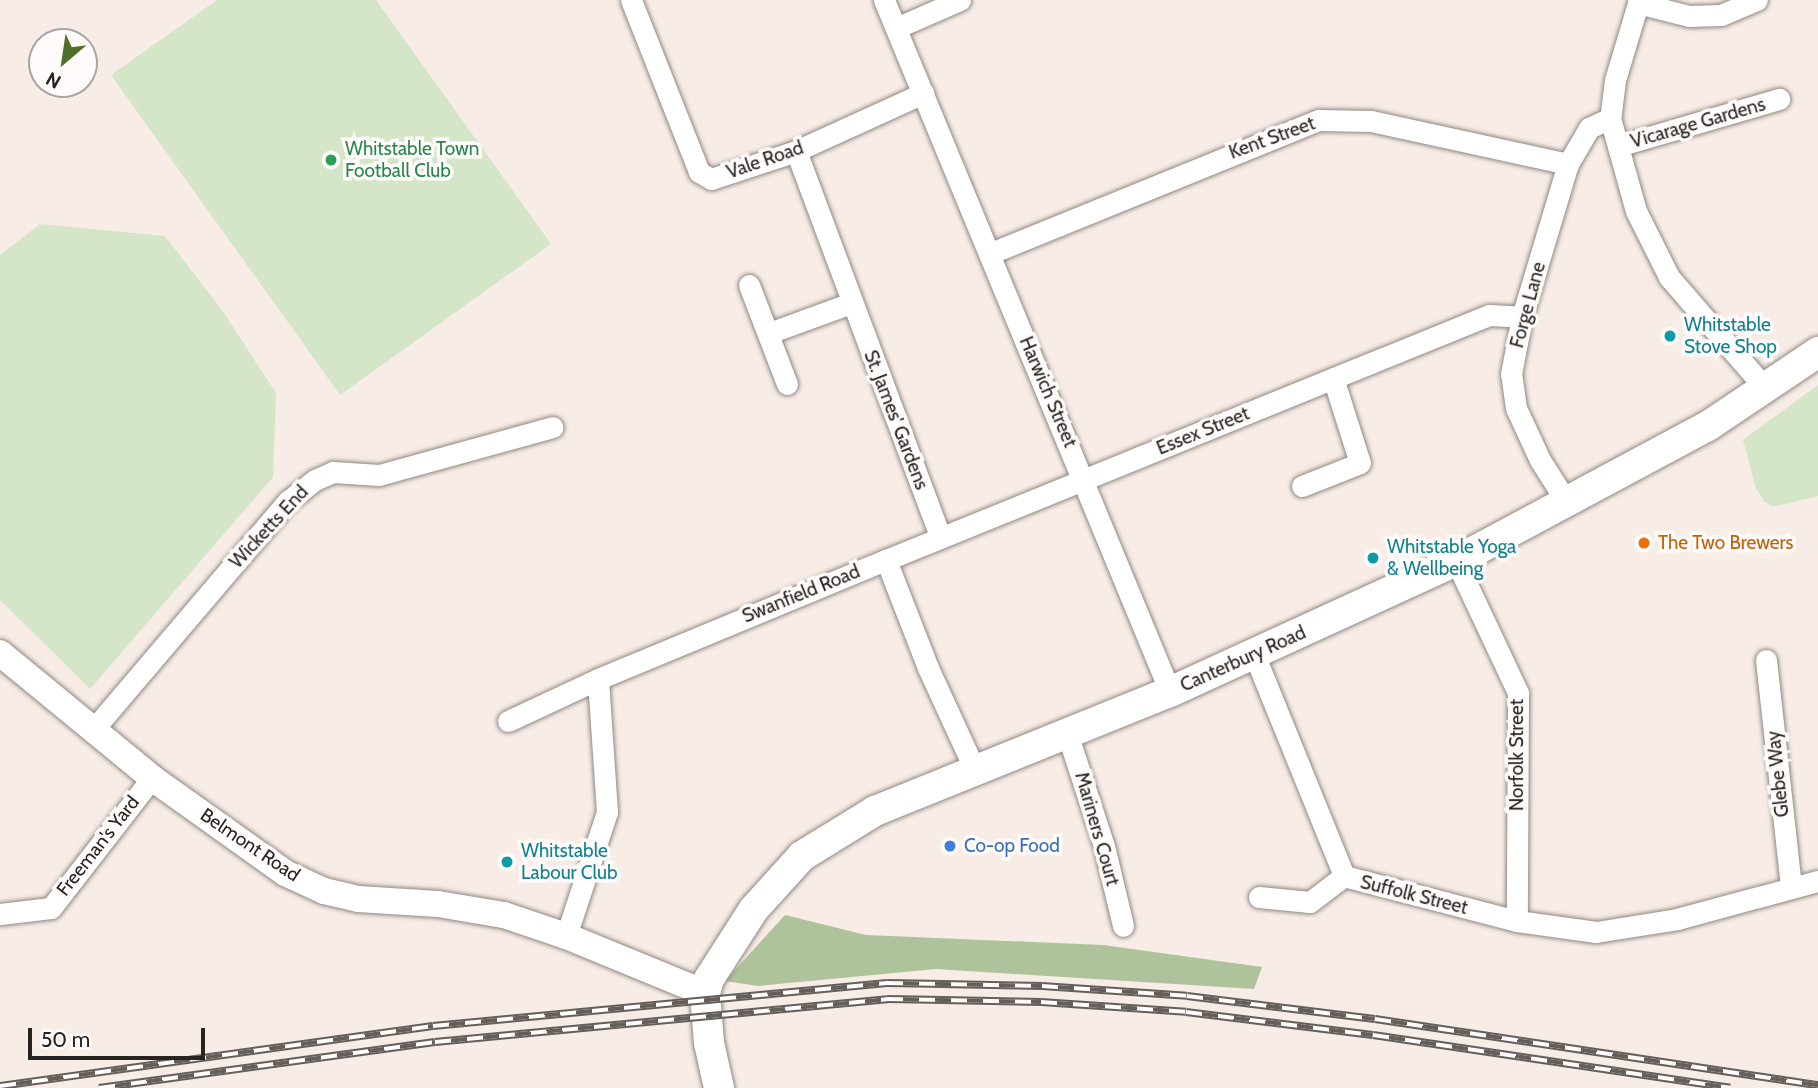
<!DOCTYPE html>
<style>
body{margin:0}
#map{position:relative;width:1818px;height:1088px;overflow:hidden;background:#f7ece6;font-family:Cabin,sans-serif}
div>[style]{position:absolute}
.green>*{inset:0;background:#d5e5c8}
.forest>*{inset:0;background:#aec29b}
.roads{filter:drop-shadow(0 0 2px #918782) drop-shadow(0 0 2px #918782)}
.minor>*{height:21px;margin:-10.5px;padding:0 10.5px;transform-origin:10.5px;border-radius:10.5px;background:#fff}
.tertiary>*{height:26px;margin:-13px;padding:0 13px;transform-origin:13px;border-radius:13px;background:#fff}
.secondary>*{height:30px;margin:-15px;padding:0 15px;transform-origin:15px;border-radius:15px;background:#fff}
.rail>*{height:8px;margin-top:-4px;transform-origin:0;background:repeating-linear-gradient(90deg,#fefbfa 0 16px,#655f5c 0 32px);box-sizing:border-box;border-block:2px solid #655f5c}
.dots>*{width:19px;height:19px;translate:-50% -50%;box-sizing:border-box;border:4px solid #fefbfa;border-radius:50%}
span{translate:-50% -50%;white-space:nowrap;text-align:center;line-height:1.15;-webkit-text-stroke:7px #fefbfa;paint-order:stroke}
.street-label{font-size:19px;color:#272321}
.leisure-label{font-size:19px;color:#27864d}
.left{translate:0 -50%;text-align:left}
.culture-label{font-size:19px;color:#0d838f}
.food-label{font-size:19px;color:#c56008}
.shop-label{font-size:19px;color:#366cbe}
.north{position:absolute;left:28px;top:28px;width:70px;height:70px;box-sizing:border-box;background:#fefbfa;border:2px solid #a8a5a3;border-radius:50%;rotate:209deg;font-size:19px;font-weight:700;line-height:28px;text-align:center;color:#272321}
.north::after{content:'';display:block;margin:auto;width:24px;height:32px;background:#4f7027;clip-path:polygon(50% 0,100% 100%,50% 72%,0 100%)}
.scale{position:absolute;left:28px;top:1028px;width:177px;height:32px;box-sizing:border-box;border:4px solid #272321;border-top:0;padding-left:9px;font-size:21px;line-height:24px;white-space:nowrap;color:#272321;-webkit-text-stroke:5px #fefbfa;paint-order:stroke}
</style>
<div id="map">
<div class="green">
<i style="clip-path:polygon(217px 0,376px 0,551px 244px,340px 395px,111px 75px)"></i>
<i style="clip-path:polygon(40px 224px,165px 236px,224px 313px,276px 393px,273px 477px,90px 689px,0 600px,0 255px)"></i>
<i style="clip-path:polygon(1818px 385px,1818px 496px,1773px 507px,1764px 501px,1756px 488px,1743px 440px)"></i>
</div>
<div class="forest">
<i style="clip-path:polygon(785px 915px,866px 935px,1103px 945px,1262px 967px,1254px 989px,936px 969px,758px 986px,725px 981px)"></i>
</div>
<div class="roads">
<div class="minor">
<i style="left:631px;top:0;width:185px;rotate:68.4deg"></i>
<i style="left:699px;top:172px;width:14px;rotate:30deg"></i>
<i style="left:711px;top:179px;width:89px;rotate:-18.2deg"></i>
<i style="left:796px;top:151px;width:140px;rotate:-24.5deg"></i>
<i style="left:884px;top:0;width:749px;rotate:67.54deg"></i>
<i style="left:1639px;top:0;width:84px;rotate:106.7deg"></i>
<i style="left:1615px;top:80px;width:38px;rotate:97deg"></i>
<i style="left:1610px;top:118px;width:97px;rotate:74.4deg"></i>
<i style="left:1636px;top:211px;width:74px;rotate:63.4deg"></i>
<i style="left:1669px;top:277px;width:147px;rotate:49.1deg"></i>
<i style="left:1638px;top:3px;width:53px;rotate:14.3deg"></i>
<i style="left:1689px;top:16px;width:32px;rotate:-2deg"></i>
<i style="left:1721px;top:15px;width:39px;rotate:-23deg"></i>
<i style="left:896px;top:28px;width:70px;rotate:-23.6deg"></i>
<i style="left:1618px;top:146px;width:168px;rotate:-16.3deg"></i>
<i style="left:796px;top:151px;width:412px;rotate:69.5deg"></i>
<i style="left:991px;top:253px;width:354px;rotate:-22.1deg"></i>
<i style="left:1319px;top:120px;width:52px;rotate:1.1deg"></i>
<i style="left:1371px;top:121px;width:202px;rotate:12.3deg"></i>
<i style="left:749px;top:285px;width:106px;rotate:69deg"></i>
<i style="left:769px;top:333px;width:87px;rotate:-20.1deg"></i>
<i style="left:1302px;top:486px;width:62px;rotate:-21.6deg"></i>
<i style="left:1360px;top:463px;width:89px;rotate:-107.6deg"></i>
<i style="left:1566px;top:501px;width:49px;rotate:-122.4deg"></i>
<i style="left:1540px;top:460px;width:57px;rotate:-114.8deg"></i>
<i style="left:1516px;top:408px;width:34px;rotate:-98deg"></i>
<i style="left:1511px;top:374px;width:58px;rotate:-79.1deg"></i>
<i style="left:1522px;top:317px;width:160px;rotate:-73.3deg"></i>
<i style="left:1568px;top:164px;width:42px;rotate:-59.7deg"></i>
<i style="left:1589px;top:128px;width:23px;rotate:-25deg"></i>
<i style="left:886px;top:560px;width:651px;rotate:-22.11deg"></i>
<i style="left:1489px;top:315px;width:33px;rotate:3deg"></i>
<i style="left:1456px;top:561px;width:146px;rotate:64.8deg"></i>
<i style="left:1518px;top:693px;width:228px;rotate:90.3deg"></i>
<i style="left:1254px;top:654px;width:240px;rotate:67.9deg"></i>
<i style="left:1344px;top:876px;width:179px;rotate:14.6deg"></i>
<i style="left:1517px;top:921px;width:80px;rotate:7.9deg"></i>
<i style="left:1596px;top:932px;width:82px;rotate:-9.1deg"></i>
<i style="left:1677px;top:919px;width:146px;rotate:-15.1deg"></i>
<i style="left:1766px;top:660px;width:229px;rotate:83.7deg"></i>
<i style="left:508px;top:721px;width:99px;rotate:-25deg"></i>
<i style="left:598px;top:679px;width:312px;rotate:-22.5deg"></i>
<i style="left:886px;top:560px;width:116px;rotate:68.7deg"></i>
<i style="left:928px;top:668px;width:112px;rotate:65.3deg"></i>
<i style="left:92px;top:731px;width:302px;rotate:-49.6deg"></i>
<i style="left:288px;top:501px;width:34px;rotate:-38deg"></i>
<i style="left:315px;top:480px;width:20px;rotate:-24deg"></i>
<i style="left:333px;top:472px;width:46px;rotate:3.7deg"></i>
<i style="left:379px;top:475px;width:180px;rotate:-15.4deg"></i>
<i style="left:1067px;top:733px;width:119px;rotate:71.9deg"></i>
<i style="left:1104px;top:846px;width:82px;rotate:76.6deg"></i>
<i style="left:1259px;top:897px;width:51px;rotate:5.6deg"></i>
<i style="left:1310px;top:902px;width:43px;rotate:-37.4deg"></i>
<i style="left:0;top:914px;width:51px;rotate:-6.7deg"></i>
<i style="left:51px;top:908px;width:165px;rotate:-52.2deg"></i>
<i style="left:566px;top:936px;width:131px;rotate:-71.7deg"></i>
<i style="left:607px;top:812px;width:133px;rotate:-93.9deg"></i>
</div>
<div class="tertiary">
<i style="left:0;top:653px;width:197px;rotate:39.4deg"></i>
<i style="left:152px;top:778px;width:163px;rotate:35.5deg"></i>
<i style="left:285px;top:873px;width:43px;rotate:24.8deg"></i>
<i style="left:324px;top:891px;width:35px;rotate:13deg"></i>
<i style="left:358px;top:899px;width:80px;rotate:3.6deg"></i>
<i style="left:438px;top:904px;width:67px;rotate:9.5deg"></i>
<i style="left:504px;top:915px;width:65px;rotate:18.7deg"></i>
<i style="left:566px;top:936px;width:150px;rotate:22.3deg"></i>
</div>
<div class="secondary">
<i style="left:719px;top:1088px;width:46px;rotate:-102.5deg"></i>
<i style="left:709px;top:1043px;width:50px;rotate:-94.6deg"></i>
<i style="left:705px;top:993px;width:15px;rotate:-74deg"></i>
<i style="left:709px;top:979px;width:83px;rotate:-57.3deg"></i>
<i style="left:754px;top:909px;width:72px;rotate:-47.8deg"></i>
<i style="left:802px;top:856px;width:86px;rotate:-31.7deg"></i>
<i style="left:875px;top:811px;width:318px;rotate:-22deg"></i>
<i style="left:1170px;top:692px;width:315px;rotate:-24.6deg"></i>
<i style="left:1456px;top:561px;width:286px;rotate:-28.2deg"></i>
<i style="left:1708px;top:426px;width:133px;rotate:-33.9deg"></i>
</div>
</div>
<div class="rail">
<i style="left:0;top:1086px;width:437px;rotate:-7.9deg"></i>
<i style="left:433px;top:1026px;width:456px;rotate:-5.4deg"></i>
<i style="left:887px;top:983px;width:155px;rotate:1.1deg"></i>
<i style="left:1042px;top:986px;width:145px;rotate:3.9deg"></i>
<i style="left:1187px;top:996px;width:189px;rotate:7deg"></i>
<i style="left:1375px;top:1019px;width:448px;rotate:8.5deg"></i>
<i style="left:99px;top:1088px;width:339px;rotate:-7.8deg"></i>
<i style="left:435px;top:1042px;width:454px;rotate:-5.4deg"></i>
<i style="left:887px;top:999px;width:154px;rotate:1.1deg"></i>
<i style="left:1041px;top:1002px;width:145px;rotate:3.9deg"></i>
<i style="left:1186px;top:1012px;width:188px;rotate:7deg"></i>
<i style="left:1373px;top:1035px;width:361px;rotate:8.4deg"></i>
</div>
<div class="dots">
<i style="left:331px;top:160px;background:#2e9e5b"></i>
<i style="left:1670px;top:336px;background:#0f9aa8"></i>
<i style="left:1644px;top:543px;background:#e8710a"></i>
<i style="left:1373px;top:558px;background:#0f9aa8"></i>
<i style="left:950px;top:846px;background:#3f7fe0"></i>
<i style="left:507px;top:862px;background:#0f9aa8"></i>
</div>
<div class="street-label">
<span style="left:1698px;top:123px;rotate:-16deg">Vicarage Gardens</span>
<span style="left:1272px;top:138px;rotate:-20deg">Kent Street</span>
<span style="left:765px;top:160px;rotate:-19deg">Vale Road</span>
<span style="left:1528px;top:305px;rotate:-75deg">Forge Lane</span>
<span style="left:1048px;top:392px;rotate:67deg">Harwich Street</span>
<span style="left:896px;top:420px;rotate:69deg">St. James' Gardens</span>
<span style="left:1203px;top:431px;rotate:-22deg">Essex Street</span>
<span style="left:269px;top:527px;rotate:-47deg">Wicketts End</span>
<span style="left:801px;top:594px;rotate:-22deg">Swanfield Road</span>
<span style="left:1243px;top:659px;rotate:-24deg">Canterbury Road</span>
<span style="left:1517px;top:755px;rotate:-90deg">Norfolk Street</span>
<span style="left:1778px;top:774px;rotate:-96deg">Glebe Way</span>
<span style="left:1097px;top:829px;rotate:74deg">Mariners Court</span>
<span style="left:250px;top:845px;rotate:34deg">Belmont Road</span>
<span style="left:98px;top:846px;rotate:-52deg">Freeman's Yard</span>
<span style="left:1414px;top:895px;rotate:14deg">Suffolk Street</span>
</div>
<div class="leisure-label">
<span class="left" style="left:345px;top:160px">Whitstable Town<br>Football Club</span>
</div>
<div class="culture-label">
<span class="left" style="left:1684px;top:336px">Whitstable<br>Stove Shop</span>
<span class="left" style="left:1387px;top:558px">Whitstable Yoga<br>&amp; Wellbeing</span>
<span class="left" style="left:521px;top:862px">Whitstable<br>Labour Club</span>
</div>
<div class="food-label">
<span class="left" style="left:1658px;top:543px">The Two Brewers</span>
</div>
<div class="shop-label">
<span class="left" style="left:964px;top:846px">Co-op Food</span>
</div>
<div class="north">N</div>
<div class="scale">50 m</div>
</div>
